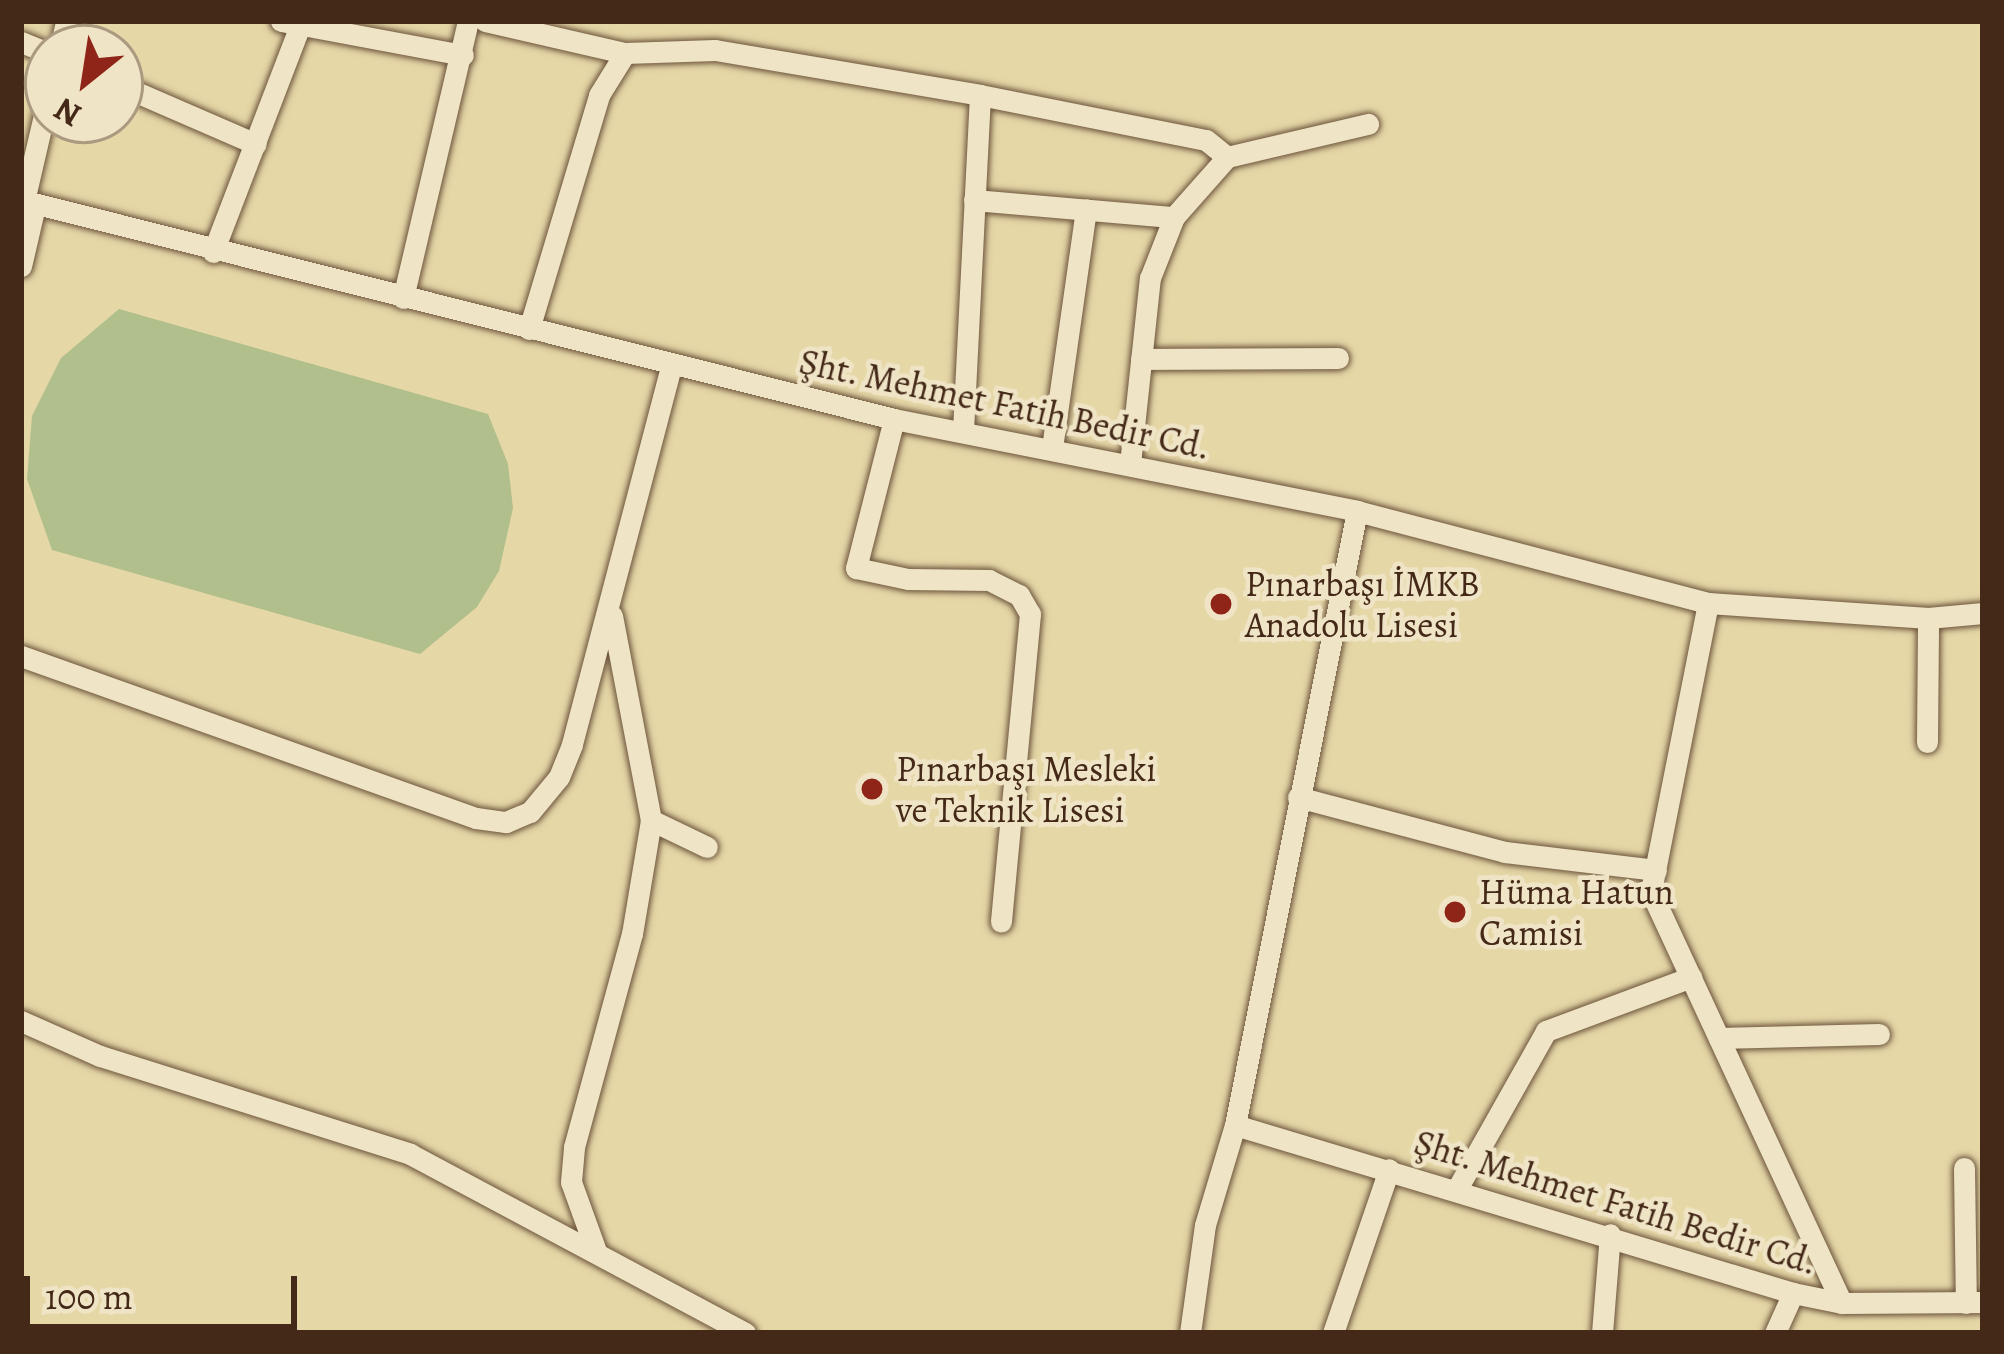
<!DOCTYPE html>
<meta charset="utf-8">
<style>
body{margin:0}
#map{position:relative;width:2004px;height:1354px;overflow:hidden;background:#e6d7a7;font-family:Alegreya,serif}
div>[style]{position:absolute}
.green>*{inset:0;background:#b0bf8b}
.roads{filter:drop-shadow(0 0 3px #6c543c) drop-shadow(0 0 3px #6c543c)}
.minor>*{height:21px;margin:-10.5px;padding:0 10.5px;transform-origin:10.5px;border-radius:10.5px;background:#efe5c6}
.dots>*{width:33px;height:33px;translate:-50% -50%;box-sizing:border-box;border:6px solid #efe5c6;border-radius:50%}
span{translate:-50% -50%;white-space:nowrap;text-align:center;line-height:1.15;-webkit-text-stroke:9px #efe5c6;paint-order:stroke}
.street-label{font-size:36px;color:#442818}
.poi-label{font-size:36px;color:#442818}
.left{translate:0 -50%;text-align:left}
.frame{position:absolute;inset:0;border:24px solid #442818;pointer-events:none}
.north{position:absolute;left:24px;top:24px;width:120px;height:120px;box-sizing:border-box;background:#efe5c6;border:3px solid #ab9980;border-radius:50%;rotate:210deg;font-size:33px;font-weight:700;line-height:48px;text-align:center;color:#442818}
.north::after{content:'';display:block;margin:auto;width:42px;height:54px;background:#8f2418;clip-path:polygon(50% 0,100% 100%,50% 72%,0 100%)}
.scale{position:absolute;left:24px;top:1276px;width:273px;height:54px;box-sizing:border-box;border:6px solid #442818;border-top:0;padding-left:15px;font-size:36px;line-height:42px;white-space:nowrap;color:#442818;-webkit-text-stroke:9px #efe5c6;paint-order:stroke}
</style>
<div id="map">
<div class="green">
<i style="clip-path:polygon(119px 309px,488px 414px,508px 464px,513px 508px,499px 571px,477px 607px,420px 654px,52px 550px,27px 479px,32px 416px,61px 358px)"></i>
</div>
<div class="roads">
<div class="minor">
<i style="left:281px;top:21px;width:185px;rotate:10.6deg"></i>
<i style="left:485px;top:21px;width:144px;rotate:12.9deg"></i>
<i style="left:21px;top:42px;width:29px;rotate:22deg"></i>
<i style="left:60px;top:48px;width:28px;rotate:-77deg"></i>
<i style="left:120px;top:85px;width:148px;rotate:23.5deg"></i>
<i style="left:980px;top:95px;width:230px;rotate:11.3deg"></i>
<i style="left:1206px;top:140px;width:27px;rotate:39deg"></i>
<i style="left:21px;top:200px;width:900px;rotate:14.08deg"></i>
<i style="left:894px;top:419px;width:472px;rotate:11.2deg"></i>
<i style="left:1357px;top:511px;width:363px;rotate:14.7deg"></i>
<i style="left:1708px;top:603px;width:221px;rotate:3.9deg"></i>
<i style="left:1928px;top:618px;width:55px;rotate:-5.2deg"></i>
<i style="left:974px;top:200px;width:201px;rotate:4.9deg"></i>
<i style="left:24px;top:201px;width:106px;rotate:-76.9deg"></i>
<i style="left:213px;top:252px;width:240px;rotate:-69deg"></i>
<i style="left:21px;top:266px;width:62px;rotate:-76.9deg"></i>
<i style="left:403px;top:298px;width:285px;rotate:-76.8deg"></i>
<i style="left:529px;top:329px;width:244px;rotate:-73.3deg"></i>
<i style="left:599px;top:95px;width:49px;rotate:-58.2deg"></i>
<i style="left:625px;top:53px;width:90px;rotate:-1.9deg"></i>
<i style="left:715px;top:50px;width:269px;rotate:9.6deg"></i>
<i style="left:980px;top:95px;width:337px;rotate:92.9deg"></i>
<i style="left:1141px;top:359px;width:197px;rotate:-0.3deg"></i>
<i style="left:894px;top:419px;width:154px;rotate:104.3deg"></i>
<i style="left:856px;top:568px;width:53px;rotate:11.9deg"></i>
<i style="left:908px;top:579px;width:81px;rotate:0.7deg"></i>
<i style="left:989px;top:580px;width:34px;rotate:27deg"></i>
<i style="left:1019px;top:595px;width:22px;rotate:60deg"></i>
<i style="left:1030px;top:614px;width:309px;rotate:95.4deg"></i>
<i style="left:1052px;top:448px;width:241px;rotate:-81.9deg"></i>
<i style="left:1130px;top:464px;width:187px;rotate:-83.9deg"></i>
<i style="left:1150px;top:278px;width:66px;rotate:-68.5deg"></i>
<i style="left:1174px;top:217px;width:80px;rotate:-48.5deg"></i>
<i style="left:1227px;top:157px;width:145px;rotate:-13.2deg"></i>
<i style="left:1708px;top:603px;width:295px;rotate:101.2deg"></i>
<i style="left:1651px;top:892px;width:453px;rotate:65.1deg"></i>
<i style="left:21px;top:656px;width:483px;rotate:19.6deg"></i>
<i style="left:476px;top:818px;width:30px;rotate:8deg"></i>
<i style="left:506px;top:822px;width:26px;rotate:-23deg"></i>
<i style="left:530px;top:812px;width:45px;rotate:-50.4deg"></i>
<i style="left:559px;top:777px;width:35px;rotate:-68deg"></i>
<i style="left:572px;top:744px;width:393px;rotate:-75.3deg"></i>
<i style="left:1927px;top:742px;width:124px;rotate:-89.5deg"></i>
<i style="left:1298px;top:797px;width:214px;rotate:14.9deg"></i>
<i style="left:1505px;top:852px;width:152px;rotate:6.8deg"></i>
<i style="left:651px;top:820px;width:62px;rotate:25.7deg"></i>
<i style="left:21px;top:1021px;width:86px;rotate:23.9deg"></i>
<i style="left:100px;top:1056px;width:325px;rotate:17.5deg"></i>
<i style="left:410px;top:1154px;width:380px;rotate:28.1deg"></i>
<i style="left:1719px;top:1038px;width:160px;rotate:-1.4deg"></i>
<i style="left:1235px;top:1125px;width:583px;rotate:16.76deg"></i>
<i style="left:1793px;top:1293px;width:50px;rotate:11.5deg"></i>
<i style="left:1842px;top:1303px;width:141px;rotate:-0.4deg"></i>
<i style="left:1964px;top:1168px;width:135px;rotate:89.2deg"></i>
<i style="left:1457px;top:1189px;width:181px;rotate:-60.6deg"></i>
<i style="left:1546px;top:1031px;width:155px;rotate:-20.4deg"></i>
<i style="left:596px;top:1251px;width:73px;rotate:-109.9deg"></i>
<i style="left:571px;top:1182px;width:35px;rotate:-85deg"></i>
<i style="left:574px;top:1147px;width:221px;rotate:-74.8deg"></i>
<i style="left:632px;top:934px;width:116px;rotate:-80.5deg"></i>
<i style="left:651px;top:820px;width:208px;rotate:-100.8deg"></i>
<i style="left:1190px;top:1333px;width:109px;rotate:-82.1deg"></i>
<i style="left:1205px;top:1225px;width:104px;rotate:-73.3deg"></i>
<i style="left:1235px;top:1125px;width:626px;rotate:-78.76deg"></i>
<i style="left:1333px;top:1333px;width:173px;rotate:-71.1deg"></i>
<i style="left:1602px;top:1333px;width:99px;rotate:-85.4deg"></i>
<i style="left:1775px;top:1333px;width:44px;rotate:-65.8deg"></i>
</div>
</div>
<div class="dots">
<i style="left:1221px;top:604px;background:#8f2418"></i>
<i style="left:872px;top:789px;background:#8f2418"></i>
<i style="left:1455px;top:912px;background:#8f2418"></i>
</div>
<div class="street-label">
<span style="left:1005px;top:404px;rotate:12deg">Şht. Mehmet Fatih Bedir Cd.</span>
<span style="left:1616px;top:1202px;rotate:17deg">Şht. Mehmet Fatih Bedir Cd.</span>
</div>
<div class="poi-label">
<span class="left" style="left:1245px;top:604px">Pınarbaşı İMKB<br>Anadolu Lisesi</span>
<span class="left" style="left:896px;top:789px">Pınarbaşı Mesleki<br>ve Teknik Lisesi</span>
<span class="left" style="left:1479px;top:912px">Hüma Hatun<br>Camisi</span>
</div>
<div class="frame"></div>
<div class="north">N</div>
<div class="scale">100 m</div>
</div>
